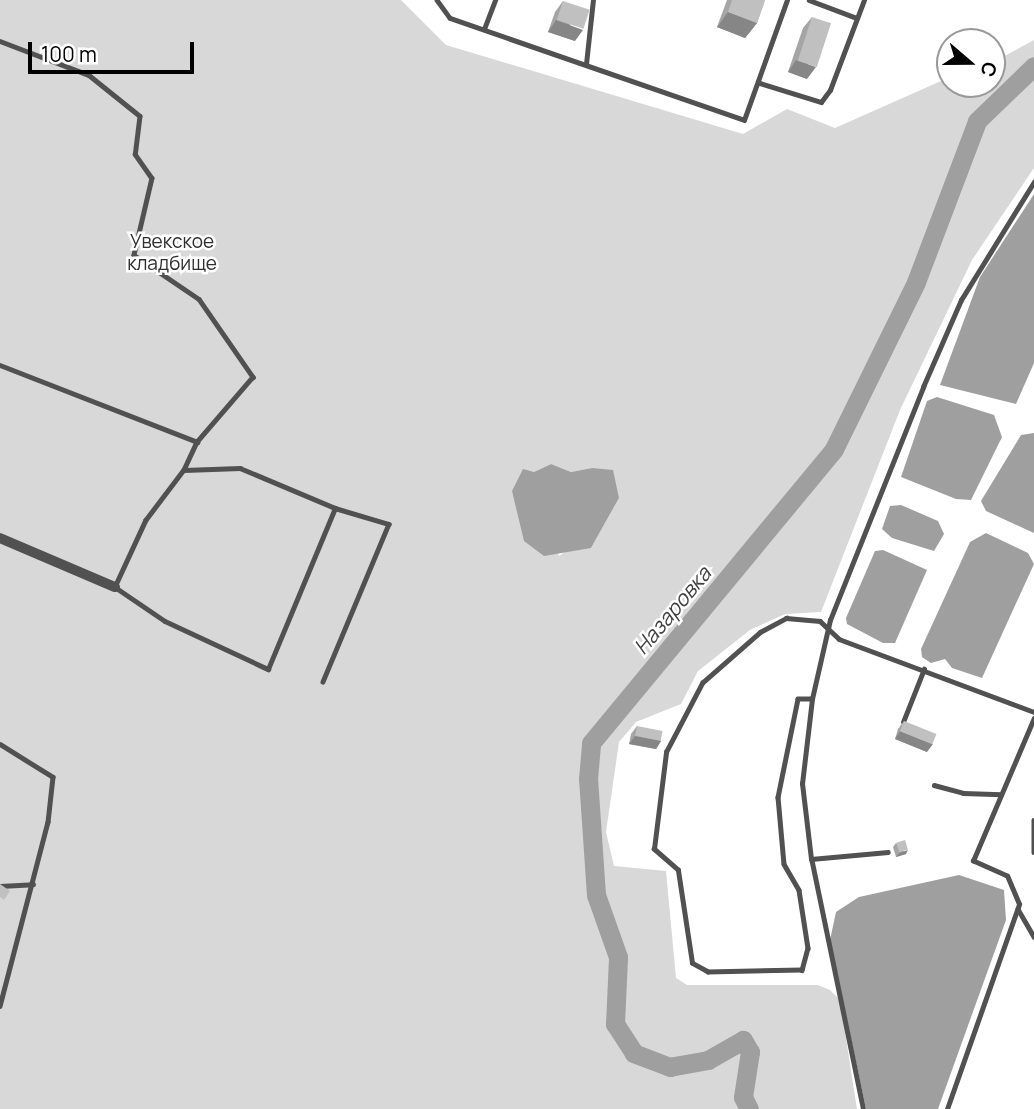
<!DOCTYPE html>
<meta charset="utf-8">
<style>
body{margin:0}
#map{position:relative;width:1034px;height:1109px;overflow:hidden;background:#fff;font-family:Manrope,sans-serif}
div>[style]{position:absolute}
.green>*{inset:0;background:#d8d8d8}
.water>*{inset:0;background:#9f9f9f}
.river>*{height:19px;margin:-9.5px;padding:0 9.5px;transform-origin:9.5px;border-radius:9.5px;background:#9f9f9f}
.service>*{height:4.5px;margin:-2.25px;padding:0 2.25px;transform-origin:2.25px;border-radius:2.25px;background:#515151}
.minor>*{height:10px;margin:-5px;padding:0 5px;transform-origin:5px;border-radius:5px;background:#515151}
.wall>*{inset:0;background:#a5a5a5}
.shaded-wall>*{inset:0;background:#868686}
.building>*{inset:0;background:#c0c0c0;transform-origin:0 0}
span{translate:-50% -50%;white-space:nowrap;text-align:center;line-height:1.15;-webkit-text-stroke:5px #fff;paint-order:stroke}
.park-label{font-size:19px;color:#2f2f2f}
.water-label{font-size:21px;color:#404040;font-style:italic}
.north{position:absolute;left:936px;top:28px;width:70px;height:70px;box-sizing:border-box;background:#fff;border:2px solid #999;border-radius:50%;rotate:110deg;font-size:19px;font-weight:700;line-height:28px;text-align:center;color:#000}
.north::after{content:'';display:block;margin:auto;width:24px;height:32px;background:#000;clip-path:polygon(50% 0,100% 100%,50% 72%,0 100%)}
.scale{position:absolute;left:28px;top:42px;width:166px;height:32px;box-sizing:border-box;border:4px solid #000;border-top:0;padding-left:9px;font-size:21px;line-height:24px;white-space:nowrap;color:#000;-webkit-text-stroke:5px #fff;paint-order:stroke}
</style>
<div id="map">
<div class="green">
<i style="clip-path:polygon(evenodd,0 0,401px 0,446px 45px,743px 134px,787px 109px,835px 128px,950px 77px,950px 84px,992px 84px,992px 63px,1034px 40px,1034px 168px,972px 260px,900px 410px,821px 612px,785px 614px,750px 630px,698px 671px,681px 704px,636px 722px,619px 742px,606px 832px,614px 866px,666px 871px,676px 978px,687px 985px,818px 985px,830px 990px,840px 1000px,857px 1109px,0 1109px,0 0,551px 464px,571px 472px,592px 468px,619px 498px,591px 548px,571px 548px,559px 556px,534px 472px,551px 464px)"></i>
</div>
<div class="water">
<i style="clip-path:polygon(1034px 194px,1034px 363px,1016px 404px,940px 385px,980px 277px)"></i>
<i style="clip-path:polygon(937px 397px,994px 415px,1002px 437px,971px 500px,956px 499px,901px 477px,927px 401px)"></i>
<i style="clip-path:polygon(1034px 433px,1034px 533px,986px 511px,981px 501px,1021px 435px)"></i>
<i style="clip-path:polygon(551px 464px,571px 472px,592px 468px,613px 470px,619px 498px,591px 548px,544px 556px,524px 541px,512px 491px,523px 469px,534px 472px)"></i>
<i style="clip-path:polygon(901px 505px,938px 521px,944px 534px,934px 551px,892px 538px,882px 529px,890px 506px)"></i>
<i style="clip-path:polygon(986px 533px,1028px 553px,1034px 564px,982px 678px,952px 668px,945px 659px,931px 663px,922px 657px,921px 649px,970px 542px)"></i>
<i style="clip-path:polygon(883px 550px,927px 570px,895px 643px,883px 643px,847px 624px,846px 618px,875px 551px)"></i>
<i style="clip-path:polygon(959px 875px,1004px 890px,1006px 920px,938px 1109px,866px 1109px,830px 940px,836px 912px,859px 897px)"></i>
</div>
<div class="river">
<i style="left:749px;top:1109px;width:13px;rotate:-117deg"></i>
<i style="left:743px;top:1097px;width:46px;rotate:-81.2deg"></i>
<i style="left:750px;top:1052px;width:14px;rotate:-120deg"></i>
<i style="left:743px;top:1040px;width:40px;rotate:150.3deg"></i>
<i style="left:708px;top:1060px;width:39px;rotate:170deg"></i>
<i style="left:670px;top:1067px;width:39px;rotate:-159deg"></i>
<i style="left:634px;top:1053px;width:35px;rotate:-123deg"></i>
<i style="left:615px;top:1024px;width:67px;rotate:-87.4deg"></i>
<i style="left:618px;top:957px;width:66px;rotate:-109.5deg"></i>
<i style="left:596px;top:895px;width:116px;rotate:-93.9deg"></i>
<i style="left:588px;top:779px;width:36px;rotate:-85deg"></i>
<i style="left:591px;top:743px;width:381px;rotate:-50.4deg"></i>
<i style="left:834px;top:449px;width:186px;rotate:-63.8deg"></i>
<i style="left:916px;top:282px;width:172px;rotate:-69.2deg"></i>
<i style="left:977px;top:121px;width:79px;rotate:-44deg"></i>
</div>
<div class="service">
<i style="left:437px;top:0;width:22px;rotate:54deg"></i>
<i style="left:450px;top:18px;width:311px;rotate:19.1deg"></i>
<i style="left:744px;top:120px;width:127px;rotate:-70.3deg"></i>
<i style="left:809px;top:0;width:51px;rotate:20.6deg"></i>
<i style="left:484px;top:29px;width:31px;rotate:-69deg"></i>
<i style="left:0;top:41px;width:95px;rotate:20.9deg"></i>
<i style="left:89px;top:75px;width:65px;rotate:38.8deg"></i>
<i style="left:140px;top:116px;width:38px;rotate:97deg"></i>
<i style="left:135px;top:154px;width:29px;rotate:55deg"></i>
<i style="left:152px;top:178px;width:79px;rotate:103.2deg"></i>
<i style="left:134px;top:255px;width:78px;rotate:34.1deg"></i>
<i style="left:199px;top:299px;width:95px;rotate:55.3deg"></i>
<i style="left:253px;top:377px;width:86px;rotate:130.7deg"></i>
<i style="left:197px;top:442px;width:31px;rotate:115deg"></i>
<i style="left:184px;top:470px;width:63px;rotate:127.2deg"></i>
<i style="left:146px;top:520px;width:74px;rotate:114.8deg"></i>
<i style="left:115px;top:587px;width:60px;rotate:34.2deg"></i>
<i style="left:165px;top:621px;width:114px;rotate:25deg"></i>
<i style="left:268px;top:669px;width:174px;rotate:-67.4deg"></i>
<i style="left:586px;top:64px;width:64px;rotate:-83.8deg"></i>
<i style="left:760px;top:83px;width:64px;rotate:17.3deg"></i>
<i style="left:821px;top:102px;width:15px;rotate:-53deg"></i>
<i style="left:830px;top:90px;width:96px;rotate:-69.3deg"></i>
<i style="left:0;top:365px;width:212px;rotate:21.3deg"></i>
<i style="left:184px;top:470px;width:56px;rotate:-2deg"></i>
<i style="left:240px;top:468px;width:103px;rotate:22.8deg"></i>
<i style="left:335px;top:508px;width:56px;rotate:16.5deg"></i>
<i style="left:389px;top:524px;width:171px;rotate:112.7deg"></i>
<i style="left:812px;top:699px;width:14px;rotate:180deg"></i>
<i style="left:798px;top:699px;width:100px;rotate:101.5deg"></i>
<i style="left:778px;top:797px;width:67px;rotate:84.9deg"></i>
<i style="left:784px;top:864px;width:30px;rotate:60deg"></i>
<i style="left:799px;top:890px;width:59px;rotate:81.2deg"></i>
<i style="left:808px;top:948px;width:23px;rotate:105deg"></i>
<i style="left:802px;top:970px;width:94px;rotate:178.8deg"></i>
<i style="left:708px;top:972px;width:18px;rotate:-151deg"></i>
<i style="left:692px;top:963px;width:94px;rotate:-98.6deg"></i>
<i style="left:678px;top:870px;width:32px;rotate:-139deg"></i>
<i style="left:654px;top:849px;width:98px;rotate:-82.9deg"></i>
<i style="left:666px;top:752px;width:78px;rotate:-62.4deg"></i>
<i style="left:702px;top:683px;width:77px;rotate:-41.3deg"></i>
<i style="left:760px;top:632px;width:30px;rotate:-28deg"></i>
<i style="left:786px;top:618px;width:34px;rotate:5deg"></i>
<i style="left:820px;top:621px;width:26px;rotate:43deg"></i>
<i style="left:839px;top:639px;width:208px;rotate:20.5deg"></i>
<i style="left:903px;top:722px;width:57px;rotate:-68.4deg"></i>
<i style="left:0;top:744px;width:62px;rotate:31.9deg"></i>
<i style="left:53px;top:777px;width:45px;rotate:96.3deg"></i>
<i style="left:48px;top:822px;width:190px;rotate:104.6deg"></i>
<i style="left:934px;top:785px;width:30px;rotate:15deg"></i>
<i style="left:963px;top:793px;width:38px;rotate:2deg"></i>
<i style="left:1034px;top:820px;width:32px;rotate:90deg"></i>
<i style="left:811px;top:859px;width:77px;rotate:-5.2deg"></i>
<i style="left:0;top:886px;width:33px;rotate:-3deg"></i>
<i style="left:1018px;top:909px;width:32px;rotate:60deg"></i>
<i style="left:863px;top:1109px;width:255px;rotate:-101.7deg"></i>
<i style="left:811px;top:859px;width:76px;rotate:-96.8deg"></i>
<i style="left:802px;top:784px;width:86px;rotate:-83.3deg"></i>
<i style="left:812px;top:699px;width:81px;rotate:-77.2deg"></i>
<i style="left:830px;top:620px;width:251px;rotate:-68.2deg"></i>
<i style="left:923px;top:387px;width:95px;rotate:-66.4deg"></i>
<i style="left:961px;top:300px;width:139px;rotate:-58.3deg"></i>
<i style="left:947px;top:1109px;width:217px;rotate:-70.6deg"></i>
<i style="left:1019px;top:904px;width:30px;rotate:-113deg"></i>
<i style="left:1007px;top:876px;width:37px;rotate:-156deg"></i>
<i style="left:973px;top:861px;width:155px;rotate:-66.9deg"></i>
</div>
<div class="minor">
<i style="left:0;top:538px;width:125px;rotate:23.1deg"></i>
</div>
<div class="wall">
<i style="clip-path:polygon(727px 0,765px 0,757px 23px,745px 38px,717px 27px)"></i>
<i style="clip-path:polygon(563px 1px,575px 41px,548px 32px,555px 12px)"></i>
<i style="clip-path:polygon(812px 17px,807px 79px,788px 72px,803px 28px)"></i>
<i style="clip-path:polygon(904px 721px,927px 752px,895px 739px,898px 729px)"></i>
<i style="clip-path:polygon(637px 726px,661px 741px,656px 749px,629px 744px,631px 734px)"></i>
<i style="clip-path:polygon(896px 843px,906px 854px,896px 857px,893px 847px)"></i>
</div>
<div class="shaded-wall">
<i style="clip-path:polygon(728px 12px,757px 23px,745px 38px,717px 27px)"></i>
<i style="clip-path:polygon(556px 20px,583px 30px,575px 41px,548px 32px)"></i>
<i style="clip-path:polygon(796px 60px,816px 67px,807px 79px,788px 72px)"></i>
<i style="clip-path:polygon(900px 731px,933px 744px,927px 752px,895px 739px)"></i>
<i style="clip-path:polygon(635px 736px,661px 741px,656px 749px,629px 744px)"></i>
<i style="clip-path:polygon(908px 850px,906px 854px,896px 857px,899px 853px)"></i>
</div>
<div class="building">
<i style="clip-path:polygon(732px 0,765px 0,757px 23px,728px 12px)"></i>
<i style="left:563px;top:1px;width:28px;height:20px;rotate:18deg"></i>
<i style="left:812px;top:17px;width:20px;height:46px;rotate:18deg"></i>
<i style="left:904px;top:721px;width:35px;height:11px;rotate:22deg"></i>
<i style="left:637px;top:726px;width:26px;height:10px;rotate:11deg"></i>
<i style="left:905px;top:840px;width:10px;height:9px;rotate:73deg"></i>
<i style="clip-path:polygon(0 884px,10px 891px,4px 900px,0 897px)"></i>
</div>
<div class="park-label">
<span style="left:172px;top:253px">Увекское<br>кладбище</span>
</div>
<div class="water-label">
<span style="left:672px;top:610px;rotate:-50deg">Назаровка</span>
</div>
<div class="north">С</div>
<div class="scale">100 m</div>
</div>
